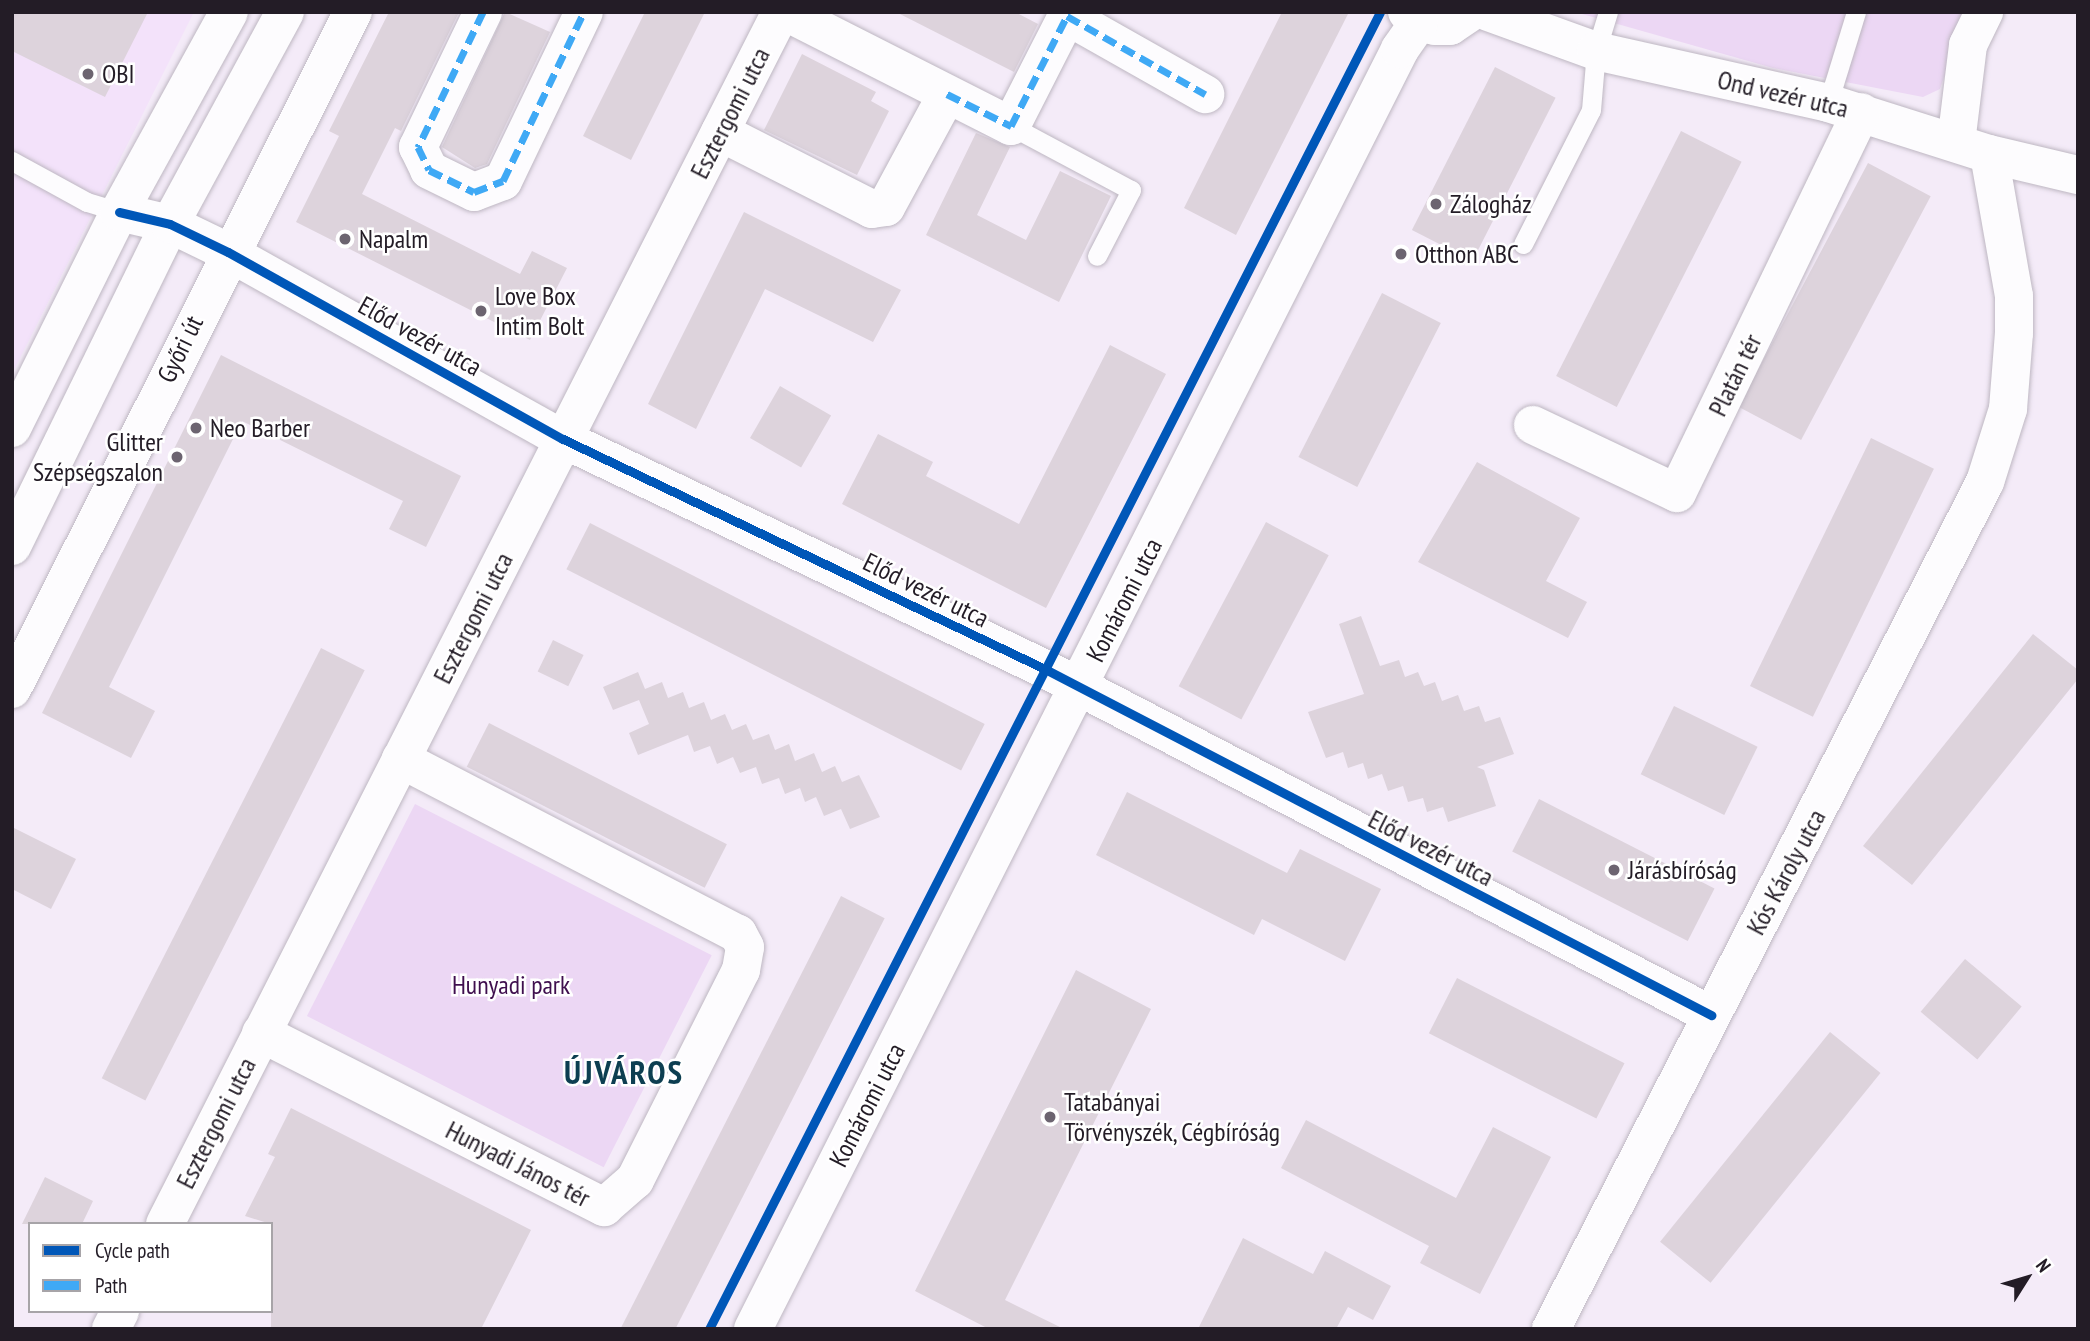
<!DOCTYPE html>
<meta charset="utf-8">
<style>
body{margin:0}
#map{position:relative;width:2090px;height:1341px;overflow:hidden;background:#f4ebf8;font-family:"PT Sans Narrow",sans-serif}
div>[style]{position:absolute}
.built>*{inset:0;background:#f3e2fa}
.green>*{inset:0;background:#ecd7f4;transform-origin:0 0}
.building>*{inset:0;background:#ddd3dc;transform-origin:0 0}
.roads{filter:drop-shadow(0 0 2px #beb7c2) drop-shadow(0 0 2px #beb7c2)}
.lane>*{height:19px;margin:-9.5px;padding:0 9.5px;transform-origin:9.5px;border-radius:9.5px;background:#fdfcfe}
.street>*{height:38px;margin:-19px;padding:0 19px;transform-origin:19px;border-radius:19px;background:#fdfcfe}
.secondary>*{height:38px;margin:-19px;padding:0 19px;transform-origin:19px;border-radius:19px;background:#fdfcfe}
.quiet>*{height:7px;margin-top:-3.5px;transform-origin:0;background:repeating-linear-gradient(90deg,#3fa9f5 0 14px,transparent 0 21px)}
.cycleway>*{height:9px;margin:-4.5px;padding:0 4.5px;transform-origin:4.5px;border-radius:4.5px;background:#0057b8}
.dots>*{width:19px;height:19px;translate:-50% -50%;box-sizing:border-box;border:4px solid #fff;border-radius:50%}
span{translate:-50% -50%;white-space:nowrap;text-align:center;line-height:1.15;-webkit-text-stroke:5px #fff;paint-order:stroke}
.poi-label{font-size:26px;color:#231c26}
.left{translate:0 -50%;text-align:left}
.right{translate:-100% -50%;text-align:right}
.street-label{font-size:26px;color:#231c26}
.park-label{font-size:26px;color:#3f0f4e}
.district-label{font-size:33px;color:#0d3e51;font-weight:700;letter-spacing:2px}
.frame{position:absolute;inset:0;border:14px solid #231c26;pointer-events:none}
.legend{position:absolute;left:28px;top:1222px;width:245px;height:91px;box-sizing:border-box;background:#fff;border:2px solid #a7a4a8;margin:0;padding:9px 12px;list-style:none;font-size:21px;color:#231c26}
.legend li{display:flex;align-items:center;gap:14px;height:35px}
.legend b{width:35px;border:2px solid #a7a4a8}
.north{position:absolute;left:1992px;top:1243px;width:70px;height:70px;-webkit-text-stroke:5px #fff;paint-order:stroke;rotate:53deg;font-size:19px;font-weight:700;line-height:28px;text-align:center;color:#231c26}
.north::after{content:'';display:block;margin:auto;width:24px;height:32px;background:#231c26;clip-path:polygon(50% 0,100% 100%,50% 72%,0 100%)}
</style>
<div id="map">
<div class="built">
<i style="clip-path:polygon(12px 12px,194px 12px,12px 374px)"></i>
</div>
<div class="green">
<i style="clip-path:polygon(1575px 12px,1966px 12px,1940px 89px,1923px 97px,1773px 68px)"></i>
<i style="left:415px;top:804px;width:333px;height:238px;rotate:27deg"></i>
</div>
<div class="building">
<i style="clip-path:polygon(12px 12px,148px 12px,105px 97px,12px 51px)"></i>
<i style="clip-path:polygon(389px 12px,459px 12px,401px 131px,395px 128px,362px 194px,520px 274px,532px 251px,567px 268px,530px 340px,296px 222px,339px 136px,329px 131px)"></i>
<i style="clip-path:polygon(505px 12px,550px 32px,487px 164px,475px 168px,442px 147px)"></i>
<i style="clip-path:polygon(645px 12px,705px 12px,631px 160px,583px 136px)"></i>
<i style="clip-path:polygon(896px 12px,1015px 12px,1038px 24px,1014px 72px)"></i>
<i style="clip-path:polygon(1282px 12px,1349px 12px,1236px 235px,1184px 208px)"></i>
<i style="clip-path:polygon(802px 54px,876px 92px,871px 101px,889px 111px,857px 175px,764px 130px)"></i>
<i style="left:1495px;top:67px;width:68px;height:183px;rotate:27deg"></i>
<i style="left:1681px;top:131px;width:68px;height:275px;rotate:27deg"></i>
<i style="clip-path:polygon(976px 133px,1010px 147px,977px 215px,1026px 240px,1060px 171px,1111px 196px,1059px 302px,926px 235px)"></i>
<i style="left:1868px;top:163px;width:71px;height:276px;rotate:28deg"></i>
<i style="clip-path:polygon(744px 212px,901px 290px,873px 342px,765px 289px,696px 429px,648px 404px)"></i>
<i style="left:1382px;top:293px;width:66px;height:184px;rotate:27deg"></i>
<i style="clip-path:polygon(1110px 345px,1166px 374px,1046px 608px,842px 504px,878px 434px,933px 462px,926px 476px,1019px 524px)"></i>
<i style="clip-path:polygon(221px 355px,461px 476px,426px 547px,389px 529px,403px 501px,242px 421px,109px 687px,155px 711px,131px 758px,42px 713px)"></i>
<i style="left:780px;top:386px;width:59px;height:60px;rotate:30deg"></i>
<i style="left:1871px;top:438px;width:70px;height:276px;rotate:26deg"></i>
<i style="clip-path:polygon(1477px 462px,1580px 518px,1546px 581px,1587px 602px,1568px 638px,1418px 562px)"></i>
<i style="left:1266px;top:522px;width:71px;height:186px;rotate:28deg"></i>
<i style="left:590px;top:523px;width:443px;height:52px;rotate:27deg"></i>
<i style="clip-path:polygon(1361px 616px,1380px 666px,1399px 660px,1405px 677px,1418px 672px,1424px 686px,1435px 682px,1442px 701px,1458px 695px,1464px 711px,1479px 706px,1485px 722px,1500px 717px,1514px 754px,1477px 767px,1484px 770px,1496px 806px,1448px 822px,1443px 807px,1427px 812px,1423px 798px,1408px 802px,1403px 786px,1388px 791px,1382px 774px,1368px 779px,1363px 763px,1348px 768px,1343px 752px,1326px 758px,1308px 712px,1364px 694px,1339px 624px)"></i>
<i style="clip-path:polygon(2033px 634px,2078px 670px,2078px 679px,1912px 885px,1863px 846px)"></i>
<i style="left:553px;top:640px;width:34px;height:35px;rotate:26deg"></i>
<i style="left:321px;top:648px;width:49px;height:483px;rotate:27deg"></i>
<i style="clip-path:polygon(638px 672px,645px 689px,662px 682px,668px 698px,683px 692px,689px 708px,704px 702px,711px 720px,725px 714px,732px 730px,746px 724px,753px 740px,769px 734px,775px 750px,789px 744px,795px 761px,814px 753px,822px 772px,835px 766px,842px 782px,859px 775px,880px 817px,850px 829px,841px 809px,824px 816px,816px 797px,805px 802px,800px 788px,785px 794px,779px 778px,762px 784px,756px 767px,740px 773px,733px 757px,717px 764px,710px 746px,694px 752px,688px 735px,638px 755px,629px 733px,649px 724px,639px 700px,613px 710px,603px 687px)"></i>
<i style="left:1674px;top:706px;width:93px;height:76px;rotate:26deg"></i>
<i style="left:489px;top:723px;width:267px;height:49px;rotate:27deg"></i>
<i style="clip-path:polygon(1127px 792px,1287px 873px,1300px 849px,1381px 889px,1345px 961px,1262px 919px,1254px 935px,1096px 855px)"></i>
<i style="left:1539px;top:799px;width:197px;height:59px;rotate:27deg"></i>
<i style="clip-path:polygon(12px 827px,76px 859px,51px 909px,12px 889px)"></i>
<i style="left:841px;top:896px;width:49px;height:486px;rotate:27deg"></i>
<i style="left:1965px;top:959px;width:74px;height:69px;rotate:40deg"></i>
<i style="clip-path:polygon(1076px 970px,1151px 1009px,1005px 1300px,1064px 1329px,989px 1329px,915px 1291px)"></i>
<i style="left:1457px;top:978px;width:188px;height:62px;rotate:27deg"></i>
<i style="left:1830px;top:1032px;width:65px;height:270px;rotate:39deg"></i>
<i style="clip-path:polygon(291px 1108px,531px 1230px,481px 1329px,271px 1329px,271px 1224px,245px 1216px,275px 1157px,268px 1154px)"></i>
<i style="clip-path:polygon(1306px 1120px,1456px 1198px,1493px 1127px,1551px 1157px,1480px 1294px,1420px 1263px,1429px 1246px,1281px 1168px)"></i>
<i style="clip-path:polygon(45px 1177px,93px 1201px,82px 1224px,22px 1224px)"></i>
<i style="clip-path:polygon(1243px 1238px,1313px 1274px,1325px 1251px,1391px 1286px,1373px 1320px,1348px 1307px,1336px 1329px,1198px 1329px)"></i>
</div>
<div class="roads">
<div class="lane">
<i style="left:1828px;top:103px;width:95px;rotate:-72.9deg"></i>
<i style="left:1011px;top:126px;width:136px;rotate:28.1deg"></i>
<i style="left:1131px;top:190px;width:74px;rotate:117.3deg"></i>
<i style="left:12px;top:161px;width:85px;rotate:28.7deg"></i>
<i style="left:87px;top:202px;width:34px;rotate:17deg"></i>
<i style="left:1523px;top:244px;width:150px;rotate:-63.1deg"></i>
<i style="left:1591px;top:110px;width:59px;rotate:-85.2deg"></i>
<i style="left:1596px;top:51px;width:41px;rotate:-72.9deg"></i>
</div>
<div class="street">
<i style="left:483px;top:12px;width:150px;rotate:115.7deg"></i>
<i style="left:418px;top:147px;width:25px;rotate:64deg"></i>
<i style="left:429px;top:170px;width:50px;rotate:26.1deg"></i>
<i style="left:474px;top:192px;width:31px;rotate:-21deg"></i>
<i style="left:503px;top:181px;width:187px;rotate:-64.4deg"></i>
<i style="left:786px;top:12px;width:252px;rotate:26.9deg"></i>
<i style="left:1011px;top:126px;width:123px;rotate:-63deg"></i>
<i style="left:1067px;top:16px;width:159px;rotate:29.5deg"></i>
<i style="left:1407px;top:12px;width:30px;rotate:27deg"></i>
<i style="left:1434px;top:26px;width:16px"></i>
<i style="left:1450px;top:26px;width:25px;rotate:-34deg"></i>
<i style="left:1488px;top:12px;width:115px;rotate:19.9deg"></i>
<i style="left:1596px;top:51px;width:238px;rotate:12.6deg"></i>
<i style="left:1828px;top:103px;width:169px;rotate:17.6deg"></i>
<i style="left:1989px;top:154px;width:91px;rotate:13.3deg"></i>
<i style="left:720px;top:132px;width:170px;rotate:26.9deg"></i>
<i style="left:872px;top:209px;width:14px;rotate:-8deg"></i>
<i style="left:886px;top:207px;width:128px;rotate:-61.6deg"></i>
<i style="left:1956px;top:143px;width:99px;rotate:-83deg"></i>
<i style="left:1968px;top:45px;width:37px;rotate:-64deg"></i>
<i style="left:119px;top:212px;width:52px;rotate:13.2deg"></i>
<i style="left:170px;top:224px;width:64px;rotate:25.8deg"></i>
<i style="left:228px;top:252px;width:384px;rotate:29.2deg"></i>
<i style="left:563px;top:439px;width:534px;rotate:25.51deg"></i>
<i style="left:1045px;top:669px;width:751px;rotate:27.45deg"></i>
<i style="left:1533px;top:425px;width:159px;rotate:25.3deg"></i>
<i style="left:1677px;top:493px;width:423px;rotate:-64.2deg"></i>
<i style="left:12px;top:689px;width:758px;rotate:-63.27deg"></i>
<i style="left:261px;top:1033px;width:385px;rotate:26.9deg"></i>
<i style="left:604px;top:1207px;width:41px;rotate:-41.1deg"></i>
<i style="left:635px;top:1180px;width:235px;rotate:-63.2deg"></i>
<i style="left:741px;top:970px;width:23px;rotate:-80deg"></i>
<i style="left:745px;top:947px;width:15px;rotate:-118deg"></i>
<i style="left:738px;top:934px;width:380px;rotate:-152.6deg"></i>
<i style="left:165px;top:1224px;width:1360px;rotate:-63.06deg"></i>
<i style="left:111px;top:1329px;width:20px;rotate:-63deg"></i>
<i style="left:753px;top:1329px;width:1434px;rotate:-63.18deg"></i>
<i style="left:1400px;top:49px;width:33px;rotate:-55deg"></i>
<i style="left:1551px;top:1329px;width:952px;rotate:-62.87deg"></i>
<i style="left:1985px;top:482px;width:77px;rotate:-72.5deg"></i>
<i style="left:2008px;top:409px;width:76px;rotate:-85.5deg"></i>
<i style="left:2014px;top:333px;width:37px;rotate:-90deg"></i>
<i style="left:2014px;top:296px;width:144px;rotate:-100deg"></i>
</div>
<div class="secondary">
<i style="left:12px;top:428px;width:241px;rotate:-63.6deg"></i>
<i style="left:119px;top:212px;width:228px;rotate:-61.2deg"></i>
<i style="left:12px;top:546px;width:359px;rotate:-63.9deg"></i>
<i style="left:170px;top:224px;width:241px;rotate:-61.5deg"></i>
</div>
</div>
<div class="quiet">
<i style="left:483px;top:12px;width:150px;rotate:115.7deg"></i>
<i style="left:418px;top:147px;width:25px;rotate:64deg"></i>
<i style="left:429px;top:170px;width:50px;rotate:26.1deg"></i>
<i style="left:474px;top:192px;width:31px;rotate:-21deg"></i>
<i style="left:503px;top:181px;width:187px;rotate:-64.4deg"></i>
<i style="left:947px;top:94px;width:72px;rotate:26.6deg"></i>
<i style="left:1011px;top:126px;width:123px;rotate:-63deg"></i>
<i style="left:1067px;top:16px;width:159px;rotate:29.5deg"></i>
</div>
<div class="cycleway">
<i style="left:119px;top:212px;width:52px;rotate:13.2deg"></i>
<i style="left:170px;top:224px;width:64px;rotate:25.8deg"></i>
<i style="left:228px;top:252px;width:384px;rotate:29.2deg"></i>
<i style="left:563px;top:439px;width:534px;rotate:25.51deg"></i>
<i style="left:1045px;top:669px;width:751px;rotate:27.45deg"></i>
<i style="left:709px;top:1329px;width:1478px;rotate:-63deg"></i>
</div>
<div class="dots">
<i style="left:88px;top:74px;background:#6c6470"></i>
<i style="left:1436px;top:204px;background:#6c6470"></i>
<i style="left:345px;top:239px;background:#6c6470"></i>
<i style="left:1401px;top:254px;background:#6c6470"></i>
<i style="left:481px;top:311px;background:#6c6470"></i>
<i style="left:196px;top:428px;background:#6c6470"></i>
<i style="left:177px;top:457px;background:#6c6470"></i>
<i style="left:1614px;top:870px;background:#6c6470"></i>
<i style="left:1050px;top:1117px;background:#6c6470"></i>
</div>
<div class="poi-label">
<span class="left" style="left:102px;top:74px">OBI</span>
<span class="left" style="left:1450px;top:204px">Zálogház</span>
<span class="left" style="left:359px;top:239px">Napalm</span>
<span class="left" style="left:1415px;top:254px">Otthon ABC</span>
<span class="left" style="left:495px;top:311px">Love Box<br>Intim Bolt</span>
<span class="left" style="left:210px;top:428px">Neo Barber</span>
<span class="right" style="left:163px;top:457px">Glitter<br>Szépségszalon</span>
<span class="left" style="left:1628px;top:870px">Járásbíróság</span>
<span class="left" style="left:1064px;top:1117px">Tatabányai<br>Törvényszék, Cégbíróság</span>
</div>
<div class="street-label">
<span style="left:1783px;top:94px;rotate:13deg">Ond vezér utca</span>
<span style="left:730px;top:113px;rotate:-63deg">Esztergomi utca</span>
<span style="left:420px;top:336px;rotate:29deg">Előd vezér utca</span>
<span style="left:180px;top:349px;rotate:-64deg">Győri út</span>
<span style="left:1735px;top:375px;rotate:-64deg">Platán tér</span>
<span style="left:926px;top:590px;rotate:26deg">Előd vezér utca</span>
<span style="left:1124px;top:600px;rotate:-63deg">Komáromi utca</span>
<span style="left:473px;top:618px;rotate:-63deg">Esztergomi utca</span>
<span style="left:1431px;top:848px;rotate:27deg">Előd vezér utca</span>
<span style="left:1786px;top:872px;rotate:-62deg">Kós Károly utca</span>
<span style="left:867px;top:1105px;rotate:-63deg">Komáromi utca</span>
<span style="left:216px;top:1123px;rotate:-63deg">Esztergomi utca</span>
<span style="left:518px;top:1164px;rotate:27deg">Hunyadi János tér</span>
</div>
<div class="park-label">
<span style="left:511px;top:985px">Hunyadi park</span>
</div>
<div class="district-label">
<span style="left:624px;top:1072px">ÚJVÁROS</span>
</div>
<div class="frame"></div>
<ul class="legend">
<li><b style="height:9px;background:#0057b8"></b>Cycle path</li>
<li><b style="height:9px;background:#3fa9f5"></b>Path</li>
</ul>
<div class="north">N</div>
</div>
